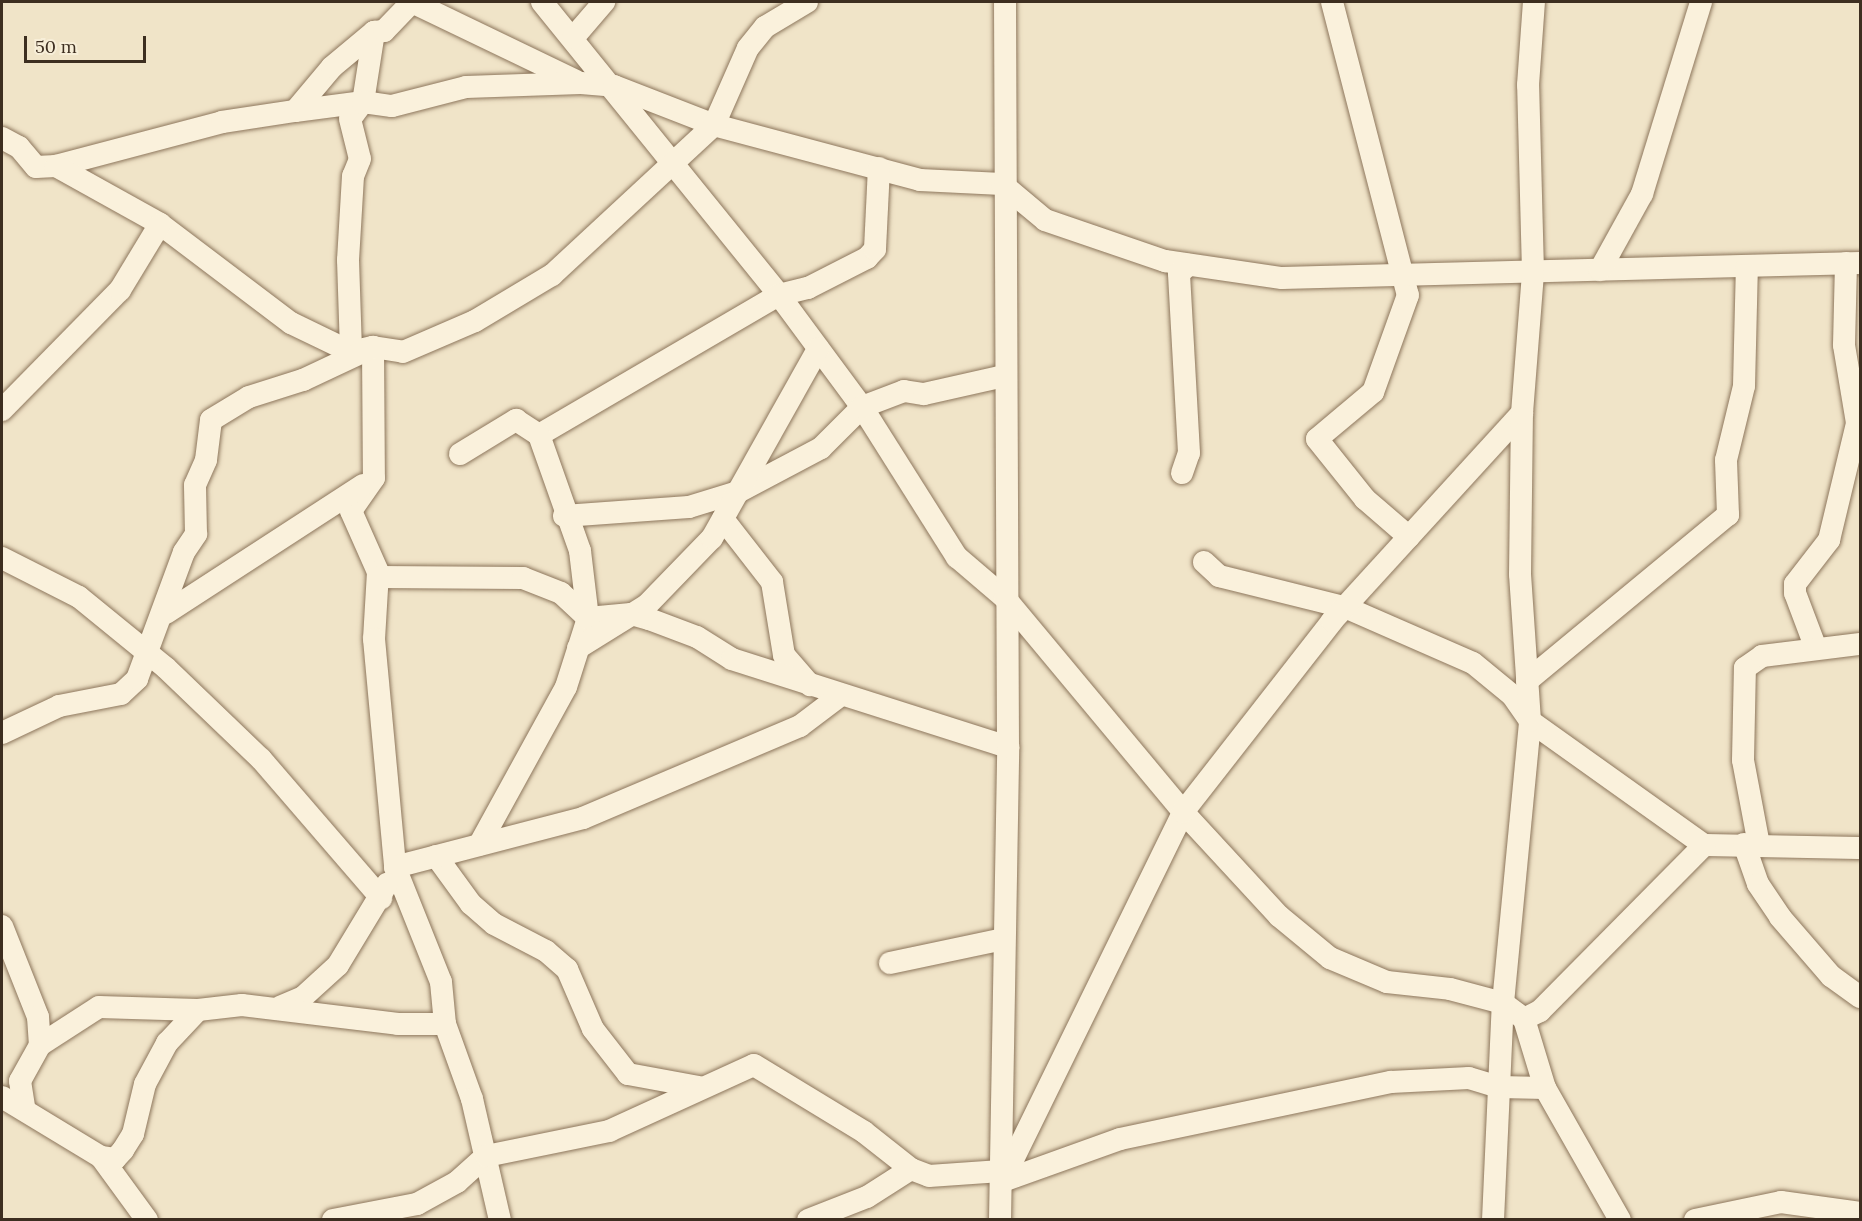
<!DOCTYPE html>
<style>
body{margin:0}
#map{position:relative;width:1862px;height:1221px;overflow:hidden;background:#f0e4c8;font-family:Lora,serif}
div>[style]{position:absolute}
.roads{filter:drop-shadow(0 0 2px #8d765c) drop-shadow(0 0 2px #8d765c)}
.minor>*{height:22px;margin:-11px;padding:0 11px;transform-origin:11px;border-radius:11px;background:#faf1dc}
span{translate:-50% -50%;white-space:nowrap;text-align:center;line-height:1.15;-webkit-text-stroke:4.5px #f7eed8;paint-order:stroke}
.frame{position:absolute;inset:0;border:3px solid #3d2e20;pointer-events:none}
.scale{position:absolute;left:24px;top:36px;width:122px;height:27px;box-sizing:border-box;border:3px solid #3d2e20;border-top:0;padding-left:8px;font-size:18px;line-height:21px;white-space:nowrap;color:#3d2e20;-webkit-text-stroke:4px #f7eed8;paint-order:stroke}
</style>
<div id="map">
<div class="roads">
<div class="minor">
<i style="left:542px;top:2px;width:377px;rotate:51deg"></i>
<i style="left:779px;top:295px;width:139px;rotate:53.5deg"></i>
<i style="left:862px;top:407px;width:178px;rotate:57.7deg"></i>
<i style="left:957px;top:557px;width:63px;rotate:40.5deg"></i>
<i style="left:1005px;top:598px;width:278px;rotate:50.2deg"></i>
<i style="left:1183px;top:812px;width:142px;rotate:47.3deg"></i>
<i style="left:1279px;top:916px;width:66px;rotate:39.5deg"></i>
<i style="left:1330px;top:958px;width:62px;rotate:22.8deg"></i>
<i style="left:1387px;top:982px;width:63px;rotate:6.3deg"></i>
<i style="left:1450px;top:989px;width:55px;rotate:14.8deg"></i>
<i style="left:1503px;top:1003px;width:26px;rotate:37deg"></i>
<i style="left:1524px;top:1019px;width:18px;rotate:-27deg"></i>
<i style="left:1540px;top:1011px;width:233px;rotate:-45.3deg"></i>
<i style="left:1704px;top:845px;width:156px;rotate:1.1deg"></i>
<i style="left:1332px;top:2px;width:303px;rotate:75.5deg"></i>
<i style="left:1408px;top:295px;width:103px;rotate:109.8deg"></i>
<i style="left:1373px;top:392px;width:73px;rotate:140deg"></i>
<i style="left:1317px;top:439px;width:77px;rotate:51.3deg"></i>
<i style="left:1365px;top:499px;width:58px;rotate:40.8deg"></i>
<i style="left:374px;top:32px;width:71px;rotate:98.9deg"></i>
<i style="left:363px;top:102px;width:21px;rotate:127deg"></i>
<i style="left:350px;top:119px;width:41px;rotate:76deg"></i>
<i style="left:360px;top:159px;width:18px;rotate:112deg"></i>
<i style="left:353px;top:176px;width:84px;rotate:93.4deg"></i>
<i style="left:348px;top:260px;width:92px;rotate:88.1deg"></i>
<i style="left:351px;top:352px;width:23px;rotate:-13deg"></i>
<i style="left:373px;top:347px;width:131px;rotate:89.6deg"></i>
<i style="left:374px;top:478px;width:40px;rotate:124.9deg"></i>
<i style="left:351px;top:511px;width:67px;rotate:66.1deg"></i>
<i style="left:378px;top:572px;width:67px;rotate:93.4deg"></i>
<i style="left:374px;top:639px;width:229px;rotate:84.7deg"></i>
<i style="left:395px;top:867px;width:124px;rotate:68.2deg"></i>
<i style="left:441px;top:982px;width:42px;rotate:84.6deg"></i>
<i style="left:445px;top:1024px;width:80px;rotate:70.2deg"></i>
<i style="left:472px;top:1099px;width:124px;rotate:77deg"></i>
<i style="left:573px;top:38px;width:48px;rotate:-49.3deg"></i>
<i style="left:295px;top:111px;width:57px;rotate:-49.9deg"></i>
<i style="left:332px;top:67px;width:55px;rotate:-39.8deg"></i>
<i style="left:374px;top:32px;width:10px;rotate:-6deg"></i>
<i style="left:384px;top:31px;width:40px;rotate:-46deg"></i>
<i style="left:412px;top:2px;width:182px;rotate:25.7deg"></i>
<i style="left:2px;top:138px;width:19px;rotate:28deg"></i>
<i style="left:19px;top:147px;width:26px;rotate:50deg"></i>
<i style="left:36px;top:167px;width:20px;rotate:-3deg"></i>
<i style="left:56px;top:166px;width:172px;rotate:-14.8deg"></i>
<i style="left:222px;top:122px;width:74px;rotate:-8.6deg"></i>
<i style="left:295px;top:111px;width:69px;rotate:-7.5deg"></i>
<i style="left:363px;top:102px;width:29px;rotate:8deg"></i>
<i style="left:392px;top:106px;width:76px;rotate:-14.4deg"></i>
<i style="left:466px;top:87px;width:115px;rotate:-2deg"></i>
<i style="left:581px;top:83px;width:33px;rotate:5deg"></i>
<i style="left:614px;top:86px;width:107px;rotate:21.3deg"></i>
<i style="left:714px;top:125px;width:213px;rotate:14.9deg"></i>
<i style="left:920px;top:180px;width:82px;rotate:2.8deg"></i>
<i style="left:1002px;top:184px;width:56px;rotate:39.9deg"></i>
<i style="left:1045px;top:220px;width:127px;rotate:18.9deg"></i>
<i style="left:1165px;top:261px;width:118px;rotate:8.3deg"></i>
<i style="left:1282px;top:278px;width:578px;rotate:-1.49deg"></i>
<i style="left:56px;top:166px;width:119px;rotate:29.1deg"></i>
<i style="left:160px;top:224px;width:164px;rotate:37.1deg"></i>
<i style="left:291px;top:323px;width:67px;rotate:25.8deg"></i>
<i style="left:1600px;top:270px;width:87px;rotate:-61.1deg"></i>
<i style="left:1642px;top:194px;width:201px;rotate:-72.9deg"></i>
<i style="left:2px;top:410px;width:168px;rotate:-45.5deg"></i>
<i style="left:120px;top:290px;width:77px;rotate:-58.8deg"></i>
<i style="left:539px;top:435px;width:278px;rotate:-30.3deg"></i>
<i style="left:779px;top:295px;width:30px;rotate:-14deg"></i>
<i style="left:808px;top:288px;width:66px;rotate:-27deg"></i>
<i style="left:867px;top:258px;width:12px;rotate:-48deg"></i>
<i style="left:875px;top:249px;width:81px;rotate:-87.2deg"></i>
<i style="left:460px;top:454px;width:66px;rotate:-31.3deg"></i>
<i style="left:516px;top:420px;width:27px;rotate:33deg"></i>
<i style="left:539px;top:435px;width:123px;rotate:70.5deg"></i>
<i style="left:580px;top:551px;width:67px;rotate:83.2deg"></i>
<i style="left:588px;top:618px;width:72px;rotate:107.7deg"></i>
<i style="left:566px;top:687px;width:180px;rotate:118.8deg"></i>
<i style="left:1182px;top:473px;width:21px;rotate:-71deg"></i>
<i style="left:1189px;top:453px;width:180px;rotate:-93.2deg"></i>
<i style="left:1179px;top:273px;width:13px;rotate:-39deg"></i>
<i style="left:564px;top:516px;width:125px;rotate:-4.1deg"></i>
<i style="left:689px;top:507px;width:51px;rotate:-17deg"></i>
<i style="left:738px;top:492px;width:94px;rotate:-27.9deg"></i>
<i style="left:821px;top:448px;width:58px;rotate:-45deg"></i>
<i style="left:862px;top:407px;width:45px;rotate:-20.9deg"></i>
<i style="left:904px;top:391px;width:20px;rotate:9deg"></i>
<i style="left:924px;top:394px;width:82px;rotate:-12.7deg"></i>
<i style="left:723px;top:519px;width:80px;rotate:52.1deg"></i>
<i style="left:772px;top:582px;width:74px;rotate:80.7deg"></i>
<i style="left:784px;top:655px;width:40px;rotate:49deg"></i>
<i style="left:2px;top:558px;width:86px;rotate:26.9deg"></i>
<i style="left:79px;top:597px;width:112px;rotate:39.2deg"></i>
<i style="left:166px;top:668px;width:132px;rotate:43.8deg"></i>
<i style="left:261px;top:759px;width:184px;rotate:49.2deg"></i>
<i style="left:1204px;top:562px;width:21px;rotate:43deg"></i>
<i style="left:1219px;top:576px;width:132px;rotate:14deg"></i>
<i style="left:1347px;top:608px;width:137px;rotate:23.6deg"></i>
<i style="left:1473px;top:663px;width:50px;rotate:39.4deg"></i>
<i style="left:1512px;top:695px;width:32px;rotate:55deg"></i>
<i style="left:1530px;top:721px;width:214px;rotate:35.5deg"></i>
<i style="left:378px;top:577px;width:145px;rotate:0.4deg"></i>
<i style="left:523px;top:578px;width:41px;rotate:21.5deg"></i>
<i style="left:561px;top:593px;width:37px;rotate:43deg"></i>
<i style="left:588px;top:618px;width:43px;rotate:-5.3deg"></i>
<i style="left:631px;top:614px;width:19px;rotate:16deg"></i>
<i style="left:649px;top:619px;width:51px;rotate:20.6deg"></i>
<i style="left:697px;top:637px;width:41px;rotate:32.2deg"></i>
<i style="left:732px;top:659px;width:290px;rotate:17.7deg"></i>
<i style="left:166px;top:613px;width:235px;rotate:-33deg"></i>
<i style="left:1815px;top:646px;width:57px;rotate:-110.7deg"></i>
<i style="left:1795px;top:593px;width:9px;rotate:-90deg"></i>
<i style="left:1795px;top:584px;width:56px;rotate:-52.3deg"></i>
<i style="left:1829px;top:540px;width:120px;rotate:-76.5deg"></i>
<i style="left:1857px;top:423px;width:79px;rotate:-99.5deg"></i>
<i style="left:1844px;top:345px;width:82px;rotate:-88.6deg"></i>
<i style="left:578px;top:648px;width:81px;rotate:-31.9deg"></i>
<i style="left:647px;top:605px;width:93px;rotate:-45.9deg"></i>
<i style="left:712px;top:538px;width:217px;rotate:-60.7deg"></i>
<i style="left:1527px;top:681px;width:261px;rotate:-39.6deg"></i>
<i style="left:1728px;top:515px;width:55px;rotate:-92.1deg"></i>
<i style="left:1726px;top:460px;width:76px;rotate:-76.3deg"></i>
<i style="left:1744px;top:386px;width:119px;rotate:-88.6deg"></i>
<i style="left:2px;top:733px;width:63px;rotate:-25.3deg"></i>
<i style="left:59px;top:706px;width:63px;rotate:-11deg"></i>
<i style="left:121px;top:694px;width:22px;rotate:-43deg"></i>
<i style="left:137px;top:679px;width:135px;rotate:-69.7deg"></i>
<i style="left:184px;top:552px;width:22px;rotate:-56deg"></i>
<i style="left:196px;top:534px;width:49px;rotate:-91.2deg"></i>
<i style="left:195px;top:485px;width:27px;rotate:-66deg"></i>
<i style="left:206px;top:460px;width:40px;rotate:-82.9deg"></i>
<i style="left:211px;top:420px;width:44px;rotate:-31.2deg"></i>
<i style="left:249px;top:397px;width:57px;rotate:-17.5deg"></i>
<i style="left:303px;top:380px;width:77px;rotate:-25.2deg"></i>
<i style="left:373px;top:347px;width:30px;rotate:9deg"></i>
<i style="left:403px;top:352px;width:78px;rotate:-23.3deg"></i>
<i style="left:475px;top:321px;width:90px;rotate:-30.9deg"></i>
<i style="left:552px;top:275px;width:221px;rotate:-42.8deg"></i>
<i style="left:714px;top:125px;width:84px;rotate:-66.2deg"></i>
<i style="left:748px;top:48px;width:27px;rotate:-51deg"></i>
<i style="left:765px;top:27px;width:49px;rotate:-30.8deg"></i>
<i style="left:1744px;top:844px;width:42px;rotate:70.7deg"></i>
<i style="left:1758px;top:884px;width:40px;rotate:56deg"></i>
<i style="left:1780px;top:917px;width:78px;rotate:49.2deg"></i>
<i style="left:1831px;top:976px;width:36px;rotate:36deg"></i>
<i style="left:1759px;top:845px;width:86px;rotate:-100.7deg"></i>
<i style="left:1743px;top:760px;width:92px;rotate:-88.8deg"></i>
<i style="left:1745px;top:668px;width:21px;rotate:-35deg"></i>
<i style="left:1762px;top:656px;width:99px;rotate:-7deg"></i>
<i style="left:436px;top:856px;width:59px;rotate:53.9deg"></i>
<i style="left:471px;top:904px;width:30px;rotate:41deg"></i>
<i style="left:494px;top:924px;width:59px;rotate:27.4deg"></i>
<i style="left:546px;top:951px;width:28px;rotate:41deg"></i>
<i style="left:567px;top:969px;width:65px;rotate:66.6deg"></i>
<i style="left:593px;top:1029px;width:57px;rotate:52.1deg"></i>
<i style="left:628px;top:1074px;width:72px;rotate:10.4deg"></i>
<i style="left:395px;top:867px;width:194px;rotate:-14.6deg"></i>
<i style="left:583px;top:818px;width:236px;rotate:-23deg"></i>
<i style="left:800px;top:726px;width:51px;rotate:-37.1deg"></i>
<i style="left:2px;top:926px;width:98px;rotate:68.4deg"></i>
<i style="left:38px;top:1017px;width:28px;rotate:86deg"></i>
<i style="left:40px;top:1045px;width:41px;rotate:119.1deg"></i>
<i style="left:20px;top:1081px;width:26px;rotate:81deg"></i>
<i style="left:890px;top:963px;width:116px;rotate:-11.9deg"></i>
<i style="left:280px;top:1007px;width:25px;rotate:-23deg"></i>
<i style="left:303px;top:997px;width:47px;rotate:-42.4deg"></i>
<i style="left:338px;top:965px;width:95px;rotate:-58.8deg"></i>
<i style="left:1524px;top:1019px;width:72px;rotate:73.1deg"></i>
<i style="left:1545px;top:1088px;width:152px;rotate:60.4deg"></i>
<i style="left:40px;top:1045px;width:70px;rotate:-32.8deg"></i>
<i style="left:99px;top:1007px;width:99px;rotate:1.7deg"></i>
<i style="left:198px;top:1010px;width:44px;rotate:-6.5deg"></i>
<i style="left:242px;top:1005px;width:157px;rotate:6.9deg"></i>
<i style="left:398px;top:1024px;width:47px"></i>
<i style="left:2px;top:1097px;width:116px;rotate:31.2deg"></i>
<i style="left:101px;top:1157px;width:78px;rotate:53.9deg"></i>
<i style="left:101px;top:1157px;width:14px;rotate:8deg"></i>
<i style="left:115px;top:1159px;width:12px;rotate:-48deg"></i>
<i style="left:123px;top:1150px;width:19px;rotate:-58deg"></i>
<i style="left:133px;top:1134px;width:51px;rotate:-76.5deg"></i>
<i style="left:145px;top:1084px;width:47px;rotate:-61.8deg"></i>
<i style="left:167px;top:1043px;width:45px;rotate:-46.8deg"></i>
<i style="left:1004px;top:1178px;width:407px;rotate:-63.9deg"></i>
<i style="left:1183px;top:812px;width:242px;rotate:-52deg"></i>
<i style="left:1332px;top:621px;width:282px;rotate:-47.6deg"></i>
<i style="left:1003px;top:1181px;width:124px;rotate:-19.7deg"></i>
<i style="left:1120px;top:1139px;width:277px;rotate:-11.9deg"></i>
<i style="left:1391px;top:1082px;width:78px;rotate:-2.9deg"></i>
<i style="left:1469px;top:1078px;width:31px;rotate:17deg"></i>
<i style="left:1499px;top:1087px;width:46px;rotate:1.2deg"></i>
<i style="left:333px;top:1220px;width:86px;rotate:-10.8deg"></i>
<i style="left:417px;top:1204px;width:46px;rotate:-28.8deg"></i>
<i style="left:457px;top:1182px;width:39px;rotate:-42deg"></i>
<i style="left:486px;top:1156px;width:126px;rotate:-11.5deg"></i>
<i style="left:609px;top:1131px;width:159px;rotate:-24.5deg"></i>
<i style="left:754px;top:1065px;width:129px;rotate:31.3deg"></i>
<i style="left:864px;top:1132px;width:60px;rotate:38.2deg"></i>
<i style="left:911px;top:1169px;width:19px;rotate:21deg"></i>
<i style="left:929px;top:1176px;width:72px;rotate:-4deg"></i>
<i style="left:808px;top:1220px;width:63px;rotate:-21.3deg"></i>
<i style="left:867px;top:1197px;width:52px;rotate:-32.5deg"></i>
<i style="left:1000px;top:1220px;width:473px;rotate:-89deg"></i>
<i style="left:1008px;top:747px;width:745px;rotate:-90.23deg"></i>
<i style="left:1493px;top:1220px;width:217px;rotate:-87.4deg"></i>
<i style="left:1503px;top:1003px;width:283px;rotate:-84.5deg"></i>
<i style="left:1530px;top:721px;width:147px;rotate:-93.9deg"></i>
<i style="left:1520px;top:574px;width:161px;rotate:-89.3deg"></i>
<i style="left:1522px;top:413px;width:141px;rotate:-85.5deg"></i>
<i style="left:1533px;top:272px;width:187px;rotate:-91.5deg"></i>
<i style="left:1528px;top:85px;width:83px;rotate:-85.9deg"></i>
<i style="left:1695px;top:1220px;width:88px;rotate:-11.8deg"></i>
<i style="left:1781px;top:1202px;width:80px;rotate:7.9deg"></i>
</div>
</div>
<div class="frame"></div>
<div class="scale">50 m</div>
</div>
